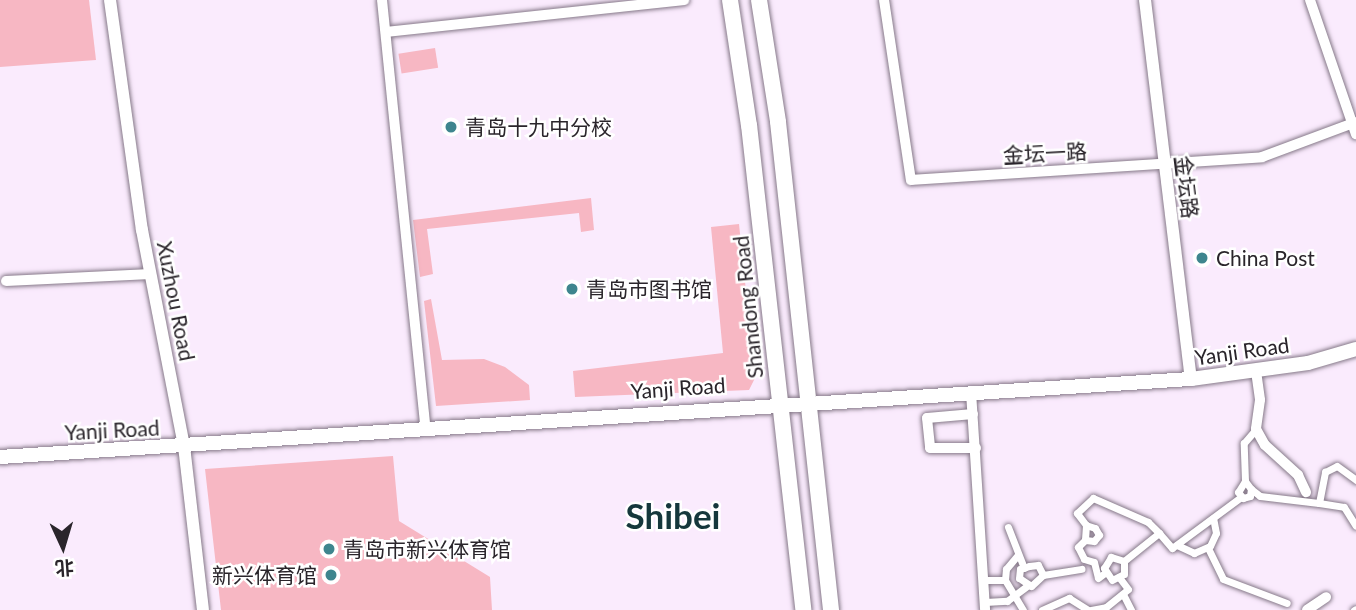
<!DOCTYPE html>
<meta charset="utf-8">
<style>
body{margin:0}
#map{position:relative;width:1356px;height:610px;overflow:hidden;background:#faebfd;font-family:Lato,"Noto Sans SC",sans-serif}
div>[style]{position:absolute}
.green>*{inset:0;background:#f7b7c3;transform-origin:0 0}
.roads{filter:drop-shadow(0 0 2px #867989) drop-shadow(0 0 2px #867989)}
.pedestrian>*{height:7px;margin:-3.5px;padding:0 3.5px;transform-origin:3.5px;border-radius:3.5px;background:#fff}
.minor>*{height:10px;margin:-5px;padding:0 5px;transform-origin:5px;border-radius:5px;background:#fff}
.tertiary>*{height:12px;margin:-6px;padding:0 6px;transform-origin:6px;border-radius:6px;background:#fff}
.secondary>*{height:14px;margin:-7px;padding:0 7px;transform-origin:7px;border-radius:7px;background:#fff}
.primary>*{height:16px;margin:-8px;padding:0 8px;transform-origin:8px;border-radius:8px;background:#fff}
.dots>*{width:19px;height:19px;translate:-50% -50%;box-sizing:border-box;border:4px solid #fff;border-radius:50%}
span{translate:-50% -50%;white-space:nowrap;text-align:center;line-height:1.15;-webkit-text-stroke:5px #fff;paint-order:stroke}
.poi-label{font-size:21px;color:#2a252b}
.left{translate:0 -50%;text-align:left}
.right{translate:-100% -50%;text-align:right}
.street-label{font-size:21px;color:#2a252b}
.town-label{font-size:35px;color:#15373c;font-weight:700}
.north{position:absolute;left:28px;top:512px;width:70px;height:70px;-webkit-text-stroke:5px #fff;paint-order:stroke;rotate:176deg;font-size:19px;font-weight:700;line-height:28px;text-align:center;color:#2a252b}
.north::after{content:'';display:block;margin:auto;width:24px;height:32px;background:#2a252b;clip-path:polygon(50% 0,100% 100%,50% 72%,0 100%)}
</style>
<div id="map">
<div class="green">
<i style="clip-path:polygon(0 0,89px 0,96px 60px,0 67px)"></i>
<i style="left:435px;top:48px;width:20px;height:37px;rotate:81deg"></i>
<i style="clip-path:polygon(591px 198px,594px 230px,581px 232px,579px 213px,427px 229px,433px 274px,420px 277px,413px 220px)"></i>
<i style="clip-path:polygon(739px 224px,755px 378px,749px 390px,575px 397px,573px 371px,723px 353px,711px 227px)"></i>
<i style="clip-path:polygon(431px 299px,442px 360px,484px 359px,505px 367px,529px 385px,530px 400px,436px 406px,424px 301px)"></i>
<i style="clip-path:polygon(393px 456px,399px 521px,490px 577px,492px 610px,221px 610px,205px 469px)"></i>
</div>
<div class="roads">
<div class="pedestrian">
<i style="left:1245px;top:481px;width:13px;rotate:122deg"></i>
<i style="left:1238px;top:492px;width:8px;rotate:50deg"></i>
<i style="left:1243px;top:498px;width:7px;rotate:-16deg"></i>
<i style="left:1250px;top:496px;width:7px;rotate:-82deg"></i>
<i style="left:1251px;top:489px;width:10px;rotate:-127deg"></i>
<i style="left:1245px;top:481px;width:38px;rotate:-92deg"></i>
<i style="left:1244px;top:443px;width:18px;rotate:-49deg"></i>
<i style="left:1251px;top:489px;width:11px;rotate:38deg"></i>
<i style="left:1260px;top:496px;width:59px;rotate:6.8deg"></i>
<i style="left:1319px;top:503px;width:32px;rotate:-79deg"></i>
<i style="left:1325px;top:472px;width:13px;rotate:-27deg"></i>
<i style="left:1337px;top:466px;width:24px;rotate:36deg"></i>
<i style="left:1319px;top:503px;width:25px;rotate:9deg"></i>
<i style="left:1344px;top:507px;width:22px;rotate:58deg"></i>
<i style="left:1086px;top:525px;width:15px;rotate:94deg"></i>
<i style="left:1085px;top:540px;width:9px;rotate:6deg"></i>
<i style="left:1094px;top:541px;width:8px;rotate:-50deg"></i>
<i style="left:1099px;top:535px;width:8px;rotate:-120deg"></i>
<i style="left:1095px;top:528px;width:9px;rotate:-162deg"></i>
<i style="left:1086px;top:525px;width:15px;rotate:-127deg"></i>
<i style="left:1077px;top:513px;width:22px;rotate:-43deg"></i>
<i style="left:1093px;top:498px;width:60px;rotate:23.6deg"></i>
<i style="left:1148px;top:522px;width:16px;rotate:45deg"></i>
<i style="left:1008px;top:527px;width:44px;rotate:68.7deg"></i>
<i style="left:1085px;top:540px;width:10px;rotate:135deg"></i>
<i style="left:1078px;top:547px;width:13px;rotate:63deg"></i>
<i style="left:1084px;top:559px;width:10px;rotate:17deg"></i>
<i style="left:1094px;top:562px;width:16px;rotate:76deg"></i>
<i style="left:1098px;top:578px;width:10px;rotate:-37deg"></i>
<i style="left:1177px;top:545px;width:19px;rotate:25deg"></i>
<i style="left:1194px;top:553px;width:17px;rotate:-24deg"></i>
<i style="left:1210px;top:546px;width:14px;rotate:-65deg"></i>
<i style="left:1216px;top:533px;width:15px;rotate:-101deg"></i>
<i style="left:1208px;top:548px;width:34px;rotate:64deg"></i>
<i style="left:1223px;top:579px;width:68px;rotate:20.6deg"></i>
<i style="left:1124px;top:561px;width:14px;rotate:-163deg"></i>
<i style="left:1111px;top:557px;width:13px;rotate:122deg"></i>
<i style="left:1104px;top:568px;width:14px;rotate:56deg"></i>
<i style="left:1112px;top:580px;width:13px;rotate:-27deg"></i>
<i style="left:1124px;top:574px;width:13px;rotate:-90deg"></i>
<i style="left:1124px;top:561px;width:45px;rotate:-38.7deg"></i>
<i style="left:1159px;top:533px;width:20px;rotate:49deg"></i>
<i style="left:1172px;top:548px;width:86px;rotate:-36.5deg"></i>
<i style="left:1043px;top:575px;width:16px;rotate:137deg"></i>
<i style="left:1031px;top:586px;width:14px;rotate:-146deg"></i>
<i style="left:1019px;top:578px;width:9px;rotate:-84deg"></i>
<i style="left:1020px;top:569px;width:9px;rotate:-18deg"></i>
<i style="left:1029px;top:566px;width:9px;rotate:-6deg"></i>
<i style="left:1038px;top:565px;width:11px;rotate:63deg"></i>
<i style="left:1043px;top:575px;width:39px;rotate:-9deg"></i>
<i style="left:984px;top:580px;width:21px"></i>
<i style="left:1005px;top:580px;width:11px;rotate:-85deg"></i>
<i style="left:1006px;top:569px;width:17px;rotate:-50deg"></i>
<i style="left:1005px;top:580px;width:35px;rotate:59deg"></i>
<i style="left:1123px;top:594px;width:18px;rotate:63deg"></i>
<i style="left:985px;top:602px;width:22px;rotate:-3deg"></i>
<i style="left:1007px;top:601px;width:26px;rotate:-37deg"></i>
<i style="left:1042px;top:610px;width:30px;rotate:-24deg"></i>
<i style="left:1069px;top:598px;width:22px;rotate:32deg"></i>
<i style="left:1091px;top:610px;width:15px;rotate:-11deg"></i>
<i style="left:1106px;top:607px;width:28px;rotate:-39deg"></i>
<i style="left:1128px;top:589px;width:15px;rotate:-127deg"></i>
<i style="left:1354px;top:610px;width:2px;rotate:-27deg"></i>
</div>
<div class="minor">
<i style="left:382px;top:0;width:429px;rotate:84.2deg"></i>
<i style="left:884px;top:0;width:182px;rotate:81.5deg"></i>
<i style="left:911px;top:180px;width:352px;rotate:-3.7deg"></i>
<i style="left:1262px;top:157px;width:100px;rotate:-20.4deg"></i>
<i style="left:1310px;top:0;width:142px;rotate:71.1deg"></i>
<i style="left:386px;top:32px;width:300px;rotate:-6.1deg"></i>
<i style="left:6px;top:281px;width:145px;rotate:-2.8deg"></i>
<i style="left:1256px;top:371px;width:29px;rotate:82deg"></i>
<i style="left:1260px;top:400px;width:29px;rotate:98deg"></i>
<i style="left:1256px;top:429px;width:18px;rotate:61deg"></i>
<i style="left:1265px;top:445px;width:45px;rotate:42.3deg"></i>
<i style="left:1298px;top:475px;width:19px;rotate:65deg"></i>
<i style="left:971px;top:392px;width:218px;rotate:86.3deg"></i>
<i style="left:973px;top:414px;width:46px;rotate:175deg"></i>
<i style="left:927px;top:418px;width:30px;rotate:84deg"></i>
<i style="left:930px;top:448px;width:46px"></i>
<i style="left:1307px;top:610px;width:23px;rotate:-34deg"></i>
</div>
<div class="tertiary">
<i style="left:110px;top:0;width:232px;rotate:82.1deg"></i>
<i style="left:142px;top:230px;width:220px;rotate:79deg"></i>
<i style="left:184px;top:446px;width:165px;rotate:83.4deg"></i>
<i style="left:1145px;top:0;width:382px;rotate:83.1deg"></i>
</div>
<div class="secondary">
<i style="left:0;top:457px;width:1194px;rotate:-3.75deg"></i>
<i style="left:1191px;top:379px;width:118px;rotate:-7.8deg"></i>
<i style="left:1308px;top:363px;width:50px;rotate:-16.3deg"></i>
</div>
<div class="primary">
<i style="left:730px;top:0;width:126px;rotate:81.4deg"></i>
<i style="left:749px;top:125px;width:488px;rotate:83.6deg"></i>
<i style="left:759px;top:0;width:123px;rotate:81.1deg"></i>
<i style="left:778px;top:122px;width:491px;rotate:83.8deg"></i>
</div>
</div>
<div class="dots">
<i style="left:451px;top:127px;background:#3e858e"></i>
<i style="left:1202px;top:258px;background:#3e858e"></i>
<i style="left:572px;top:289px;background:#3e858e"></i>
<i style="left:329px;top:549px;background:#3e858e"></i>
<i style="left:331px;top:575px;background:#3e858e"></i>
</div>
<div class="poi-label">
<span class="left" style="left:465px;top:127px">青岛十九中分校</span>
<span class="left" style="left:1216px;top:258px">China Post</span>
<span class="left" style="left:586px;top:289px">青岛市图书馆</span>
<span class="left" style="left:343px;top:549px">青岛市新兴体育馆</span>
<span class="right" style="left:317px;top:575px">新兴体育馆</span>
</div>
<div class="street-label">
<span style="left:1045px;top:153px;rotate:-3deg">金坛一路</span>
<span style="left:1187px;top:187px;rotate:83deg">金坛路</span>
<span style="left:176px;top:301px;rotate:79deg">Xuzhou Road</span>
<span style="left:748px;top:307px;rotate:-96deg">Shandong Road</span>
<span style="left:1242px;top:351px;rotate:-8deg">Yanji Road</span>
<span style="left:678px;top:388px;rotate:-4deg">Yanji Road</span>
<span style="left:112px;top:430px;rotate:-3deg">Yanji Road</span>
</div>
<div class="town-label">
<span style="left:673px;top:515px">Shibei</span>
</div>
<div class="north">北</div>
</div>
